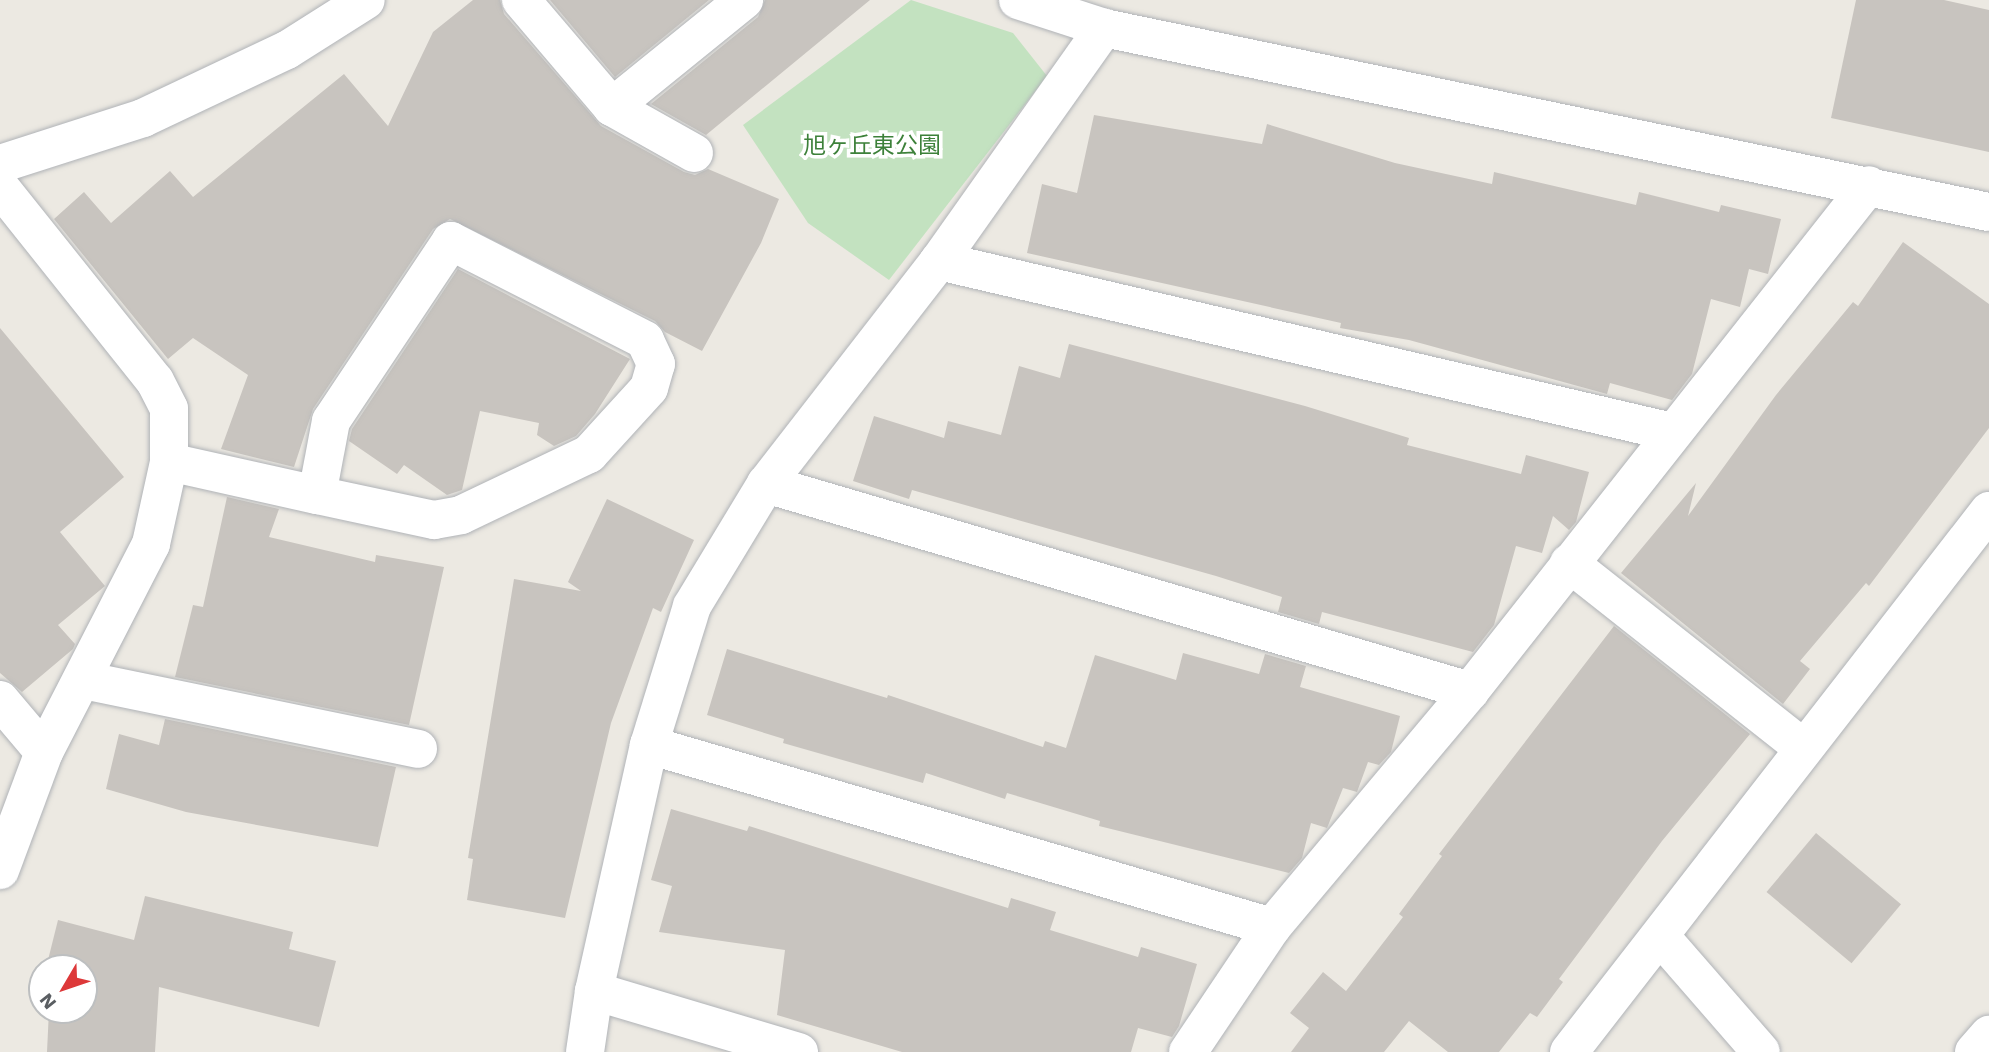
<!DOCTYPE html>
<meta charset="utf-8">
<style>
body{margin:0}
#map{position:relative;width:1989px;height:1052px;overflow:hidden;background:#ece9e2;font-family:"Work Sans","Noto Sans JP",sans-serif}
div>[style]{position:absolute}
.green>*{inset:0;background:#c3e2c0}
.building>*{inset:0;background:#c8c4bf;transform-origin:0 0}
.roads{filter:drop-shadow(0 0 2px #b0b3b7) drop-shadow(0 0 2px #b0b3b7)}
.minor>*{height:38px;margin:-19px;padding:0 19px;transform-origin:19px;border-radius:19px;background:#fff}
span{translate:-50% -50%;white-space:nowrap;text-align:center;line-height:1.15;-webkit-text-stroke:7px #fff;paint-order:stroke}
.park-label{font-size:23px;color:#3d813a}
.north{position:absolute;left:28px;top:954px;width:70px;height:70px;box-sizing:border-box;background:#fff;border:2px solid #bdbfc0;border-radius:50%;rotate:231deg;font-size:19px;font-weight:700;line-height:28px;text-align:center;color:#5a5e62}
.north::after{content:'';display:block;margin:auto;width:24px;height:32px;background:#dd3839;clip-path:polygon(50% 0,100% 100%,50% 72%,0 100%)}
</style>
<div id="map">
<div class="green">
<i style="clip-path:polygon(911px 0,1013px 33px,1047px 76px,889px 280px,808px 223px,743px 125px)"></i>
</div>
<div class="building">
<i style="clip-path:polygon(473px 0,500px 0,504px 14px,601px 126px,684px 172px,695px 175px,708px 169px,779px 199px,761px 243px,702px 351px,665px 332px,655px 321px,450px 219px,433px 229px,313px 409px,294px 467px,221px 449px,248px 375px,193px 338px,168px 359px,54px 219px,84px 192px,111px 223px,170px 171px,193px 197px,344px 74px,388px 126px,433px 32px)"></i>
<i style="clip-path:polygon(550px 0,709px 0,615px 77px)"></i>
<i style="clip-path:polygon(765px 0,870px 0,706px 135px,651px 104px,758px 17px)"></i>
<i style="clip-path:polygon(1856px 0,1944px 0,1989px 10px,1989px 152px,1831px 118px)"></i>
<i style="clip-path:polygon(1094px 115px,1262px 144px,1267px 124px,1395px 163px,1492px 184px,1494px 172px,1636px 205px,1639px 192px,1719px 212px,1721px 205px,1781px 219px,1768px 274px,1749px 269px,1740px 307px,1711px 299px,1692px 374px,1672px 400px,1610px 383px,1607px 394px,1409px 340px,1340px 328px,1341px 323px,1027px 253px,1042px 184px,1077px 193px)"></i>
<i style="clip-path:polygon(1903px 242px,1989px 304px,1989px 428px,1869px 586px,1866px 583px,1800px 661px,1810px 669px,1783px 704px,1621px 573px,1696px 483px,1688px 516px,1776px 395px,1853px 302px,1858px 306px)"></i>
<i style="clip-path:polygon(458px 269px,630px 359px,595px 414px,576px 436px,554px 446px,537px 435px,539px 423px,480px 411px,462px 490px,447px 495px,404px 465px,397px 474px,349px 441px,352px 429px)"></i>
<i style="clip-path:polygon(0 328px,124px 477px,60px 532px,105px 586px,58px 625px,75px 644px,73px 649px,22px 692px,0 673px)"></i>
<i style="clip-path:polygon(1069px 344px,1305px 406px,1409px 438px,1407px 445px,1521px 474px,1526px 455px,1589px 472px,1576px 522px,1569px 530px,1553px 516px,1542px 553px,1516px 546px,1494px 625px,1473px 652px,1322px 612px,1319px 624px,1278px 612px,1282px 597px,1216px 576px,912px 490px,909px 499px,853px 481px,874px 416px,944px 438px,948px 421px,1001px 435px,1019px 366px,1060px 378px)"></i>
<i style="clip-path:polygon(227px 497px,279px 509px,269px 537px,375px 562px,376px 555px,444px 567px,409px 725px,175px 677px,193px 605px,203px 607px)"></i>
<i style="clip-path:polygon(607px 499px,694px 540px,661px 612px,653px 608px,611px 723px,565px 918px,467px 900px,473px 859px,468px 858px,514px 579px,581px 591px,568px 582px)"></i>
<i style="clip-path:polygon(1614px 626px,1750px 734px,1662px 841px,1559px 979px,1563px 982px,1537px 1017px,1530px 1013px,1499px 1052px,1448px 1052px,1409px 1021px,1384px 1052px,1291px 1052px,1309px 1028px,1290px 1013px,1323px 972px,1346px 991px,1403px 917px,1399px 914px,1442px 856px,1439px 854px)"></i>
<i style="clip-path:polygon(727px 649px,887px 698px,888px 695px,1043px 747px,1045px 741px,1066px 748px,1095px 655px,1176px 680px,1183px 653px,1259px 674px,1265px 654px,1306px 666px,1300px 687px,1400px 716px,1391px 752px,1379px 765px,1368px 762px,1357px 792px,1343px 788px,1327px 828px,1311px 823px,1302px 858px,1289px 873px,1099px 826px,1100px 821px,1007px 793px,1005px 799px,926px 773px,923px 783px,783px 743px,784px 739px,707px 715px)"></i>
<i style="clip-path:polygon(165px 719px,396px 767px,378px 847px,186px 812px,106px 789px,119px 734px,159px 745px)"></i>
<i style="clip-path:polygon(671px 809px,747px 831px,749px 826px,1008px 908px,1011px 898px,1056px 912px,1050px 930px,1138px 957px,1141px 947px,1197px 964px,1179px 1026px,1172px 1037px,1138px 1028px,1131px 1052px,902px 1052px,777px 1015px,785px 950px,659px 932px,672px 886px,651px 880px)"></i>
<i style="left:1816px;top:833px;width:111px;height:77px;rotate:40deg"></i>
<i style="clip-path:polygon(145px 896px,293px 932px,289px 949px,336px 961px,319px 1027px,159px 987px,155px 1052px,47px 1052px,49px 1010px,84px 1010px,84px 968px,46px 968px,58px 920px,134px 940px)"></i>
</div>
<div class="roads">
<div class="minor">
<i style="left:521px;top:0;width:140px;rotate:49.6deg"></i>
<i style="left:612px;top:107px;width:94px;rotate:29.3deg"></i>
<i style="left:1018px;top:0;width:90px;rotate:18deg"></i>
<i style="left:612px;top:107px;width:170px;rotate:-39deg"></i>
<i style="left:0;top:164px;width:150px;rotate:-17.8deg"></i>
<i style="left:143px;top:118px;width:159px;rotate:-25.3deg"></i>
<i style="left:287px;top:50px;width:93px;rotate:-32.3deg"></i>
<i style="left:0;top:187px;width:248px;rotate:51.4deg"></i>
<i style="left:155px;top:381px;width:31px;rotate:63deg"></i>
<i style="left:169px;top:409px;width:53px;rotate:90deg"></i>
<i style="left:169px;top:462px;width:84px;rotate:102.4deg"></i>
<i style="left:151px;top:544px;width:234px;rotate:117.2deg"></i>
<i style="left:44px;top:752px;width:126px;rotate:110.4deg"></i>
<i style="left:939px;top:261px;width:753px;rotate:13.13deg"></i>
<i style="left:169px;top:462px;width:152px;rotate:12.6deg"></i>
<i style="left:317px;top:495px;width:120px;rotate:12.1deg"></i>
<i style="left:434px;top:520px;width:27px;rotate:-10deg"></i>
<i style="left:461px;top:515px;width:142px;rotate:-25.5deg"></i>
<i style="left:589px;top:454px;width:89px;rotate:-47.7deg"></i>
<i style="left:649px;top:388px;width:25px;rotate:-74deg"></i>
<i style="left:656px;top:364px;width:26px;rotate:-115deg"></i>
<i style="left:645px;top:340px;width:218px;rotate:-153deg"></i>
<i style="left:451px;top:241px;width:216px;rotate:123.7deg"></i>
<i style="left:331px;top:421px;width:75px;rotate:100.7deg"></i>
<i style="left:766px;top:484px;width:734px;rotate:16.39deg"></i>
<i style="left:1569px;top:563px;width:298px;rotate:38.3deg"></i>
<i style="left:83px;top:680px;width:342px;rotate:11.6deg"></i>
<i style="left:0;top:700px;width:68px;rotate:49.8deg"></i>
<i style="left:1272px;top:927px;width:649px;rotate:-163.72deg"></i>
<i style="left:649px;top:745px;width:145px;rotate:-72.8deg"></i>
<i style="left:692px;top:606px;width:143px;rotate:-58.8deg"></i>
<i style="left:766px;top:484px;width:282px;rotate:-52.2deg"></i>
<i style="left:939px;top:261px;width:286px;rotate:-54.7deg"></i>
<i style="left:1104px;top:28px;width:904px;rotate:11.75deg"></i>
<i style="left:1661px;top:937px;width:152px;rotate:49deg"></i>
<i style="left:594px;top:991px;width:214px;rotate:16.6deg"></i>
<i style="left:585px;top:1052px;width:62px;rotate:-81.6deg"></i>
<i style="left:594px;top:991px;width:252px;rotate:-77.4deg"></i>
<i style="left:1188px;top:1052px;width:151px;rotate:-56.1deg"></i>
<i style="left:1272px;top:927px;width:308px;rotate:-50deg"></i>
<i style="left:1470px;top:691px;width:644px;rotate:-51.74deg"></i>
<i style="left:1569px;top:1052px;width:685px;rotate:-52.18deg"></i>
<i style="left:1974px;top:1052px;width:23px;rotate:-49deg"></i>
</div>
</div>
<div class="park-label">
<span style="left:872px;top:146px">旭ヶ丘東公園</span>
</div>
<div class="north">N</div>
</div>
